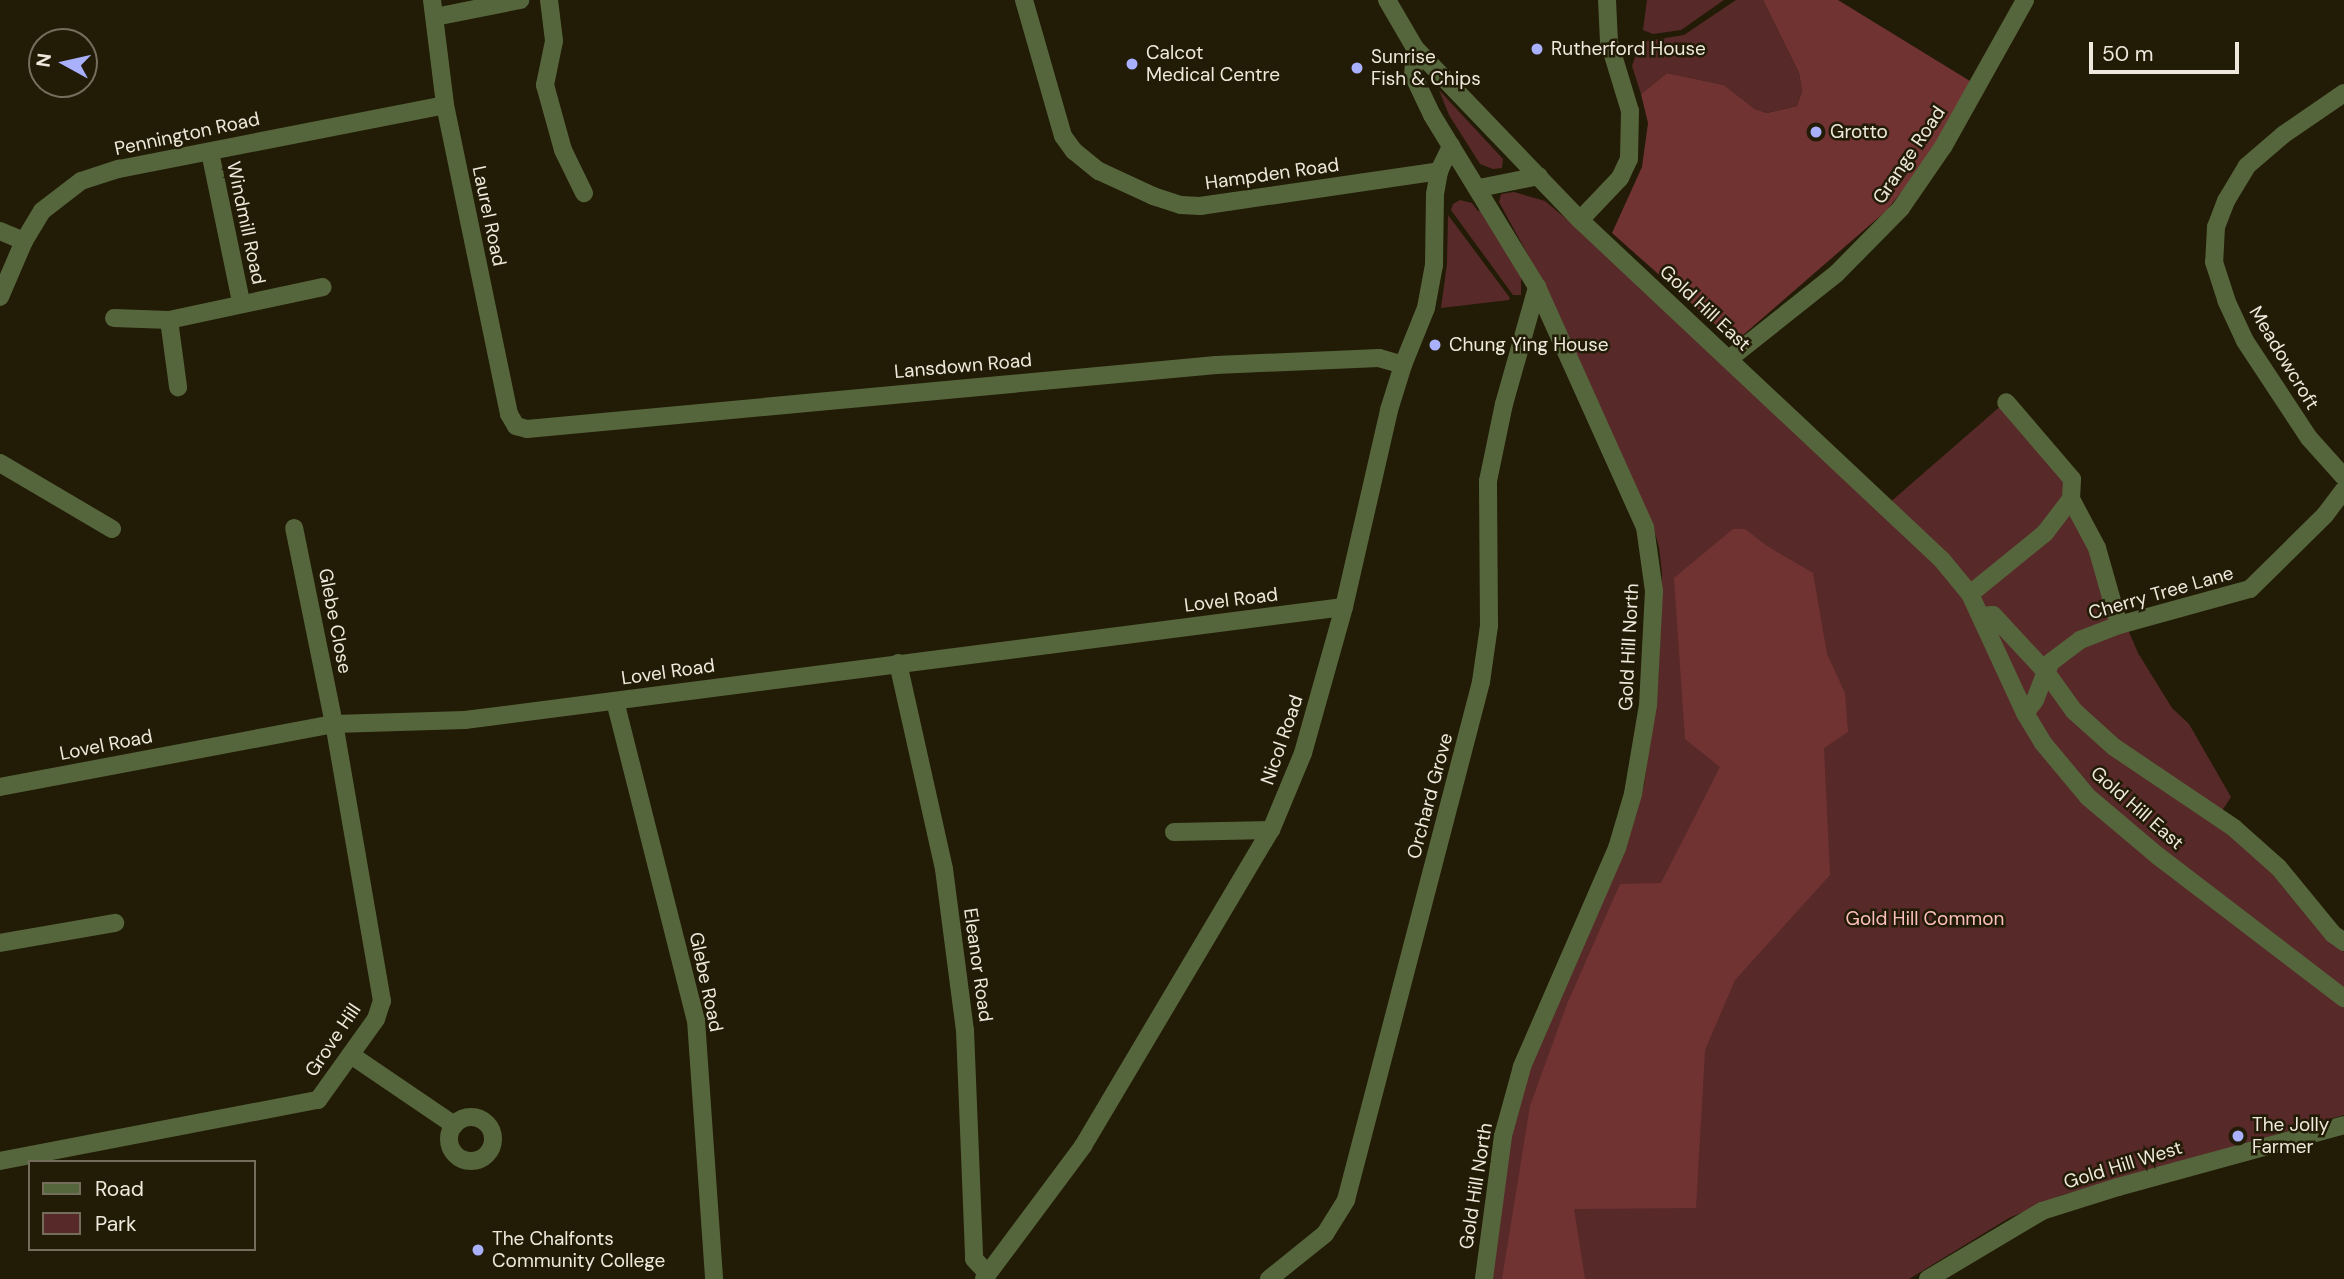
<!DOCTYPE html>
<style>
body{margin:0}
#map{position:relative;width:2344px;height:1279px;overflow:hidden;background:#221b06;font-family:"DM Sans",sans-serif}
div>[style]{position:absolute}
.green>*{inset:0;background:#572a29}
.forest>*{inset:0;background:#703332}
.minor>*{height:18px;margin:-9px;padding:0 9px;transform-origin:9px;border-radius:9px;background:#56663c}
.minor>.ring{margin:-9px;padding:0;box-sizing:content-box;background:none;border:18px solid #56663c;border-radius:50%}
.dots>*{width:19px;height:19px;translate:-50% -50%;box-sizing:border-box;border:4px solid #221b06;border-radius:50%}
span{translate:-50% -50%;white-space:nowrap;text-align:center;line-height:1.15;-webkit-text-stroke:5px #221b06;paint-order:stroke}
.poi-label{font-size:19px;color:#eee9dc}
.left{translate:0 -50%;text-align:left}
.street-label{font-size:19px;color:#eee9dc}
.park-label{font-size:19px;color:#fcbfbb}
.legend{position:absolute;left:28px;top:1160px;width:228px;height:91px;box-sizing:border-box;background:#221b06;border:2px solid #746d5c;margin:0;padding:9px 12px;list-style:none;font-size:21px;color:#eee9dc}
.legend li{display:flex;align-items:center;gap:14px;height:35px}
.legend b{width:35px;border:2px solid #746d5c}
.north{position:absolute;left:28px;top:28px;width:70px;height:70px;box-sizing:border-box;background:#221b06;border:2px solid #746d5c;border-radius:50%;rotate:278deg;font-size:19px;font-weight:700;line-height:28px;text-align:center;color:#eee9dc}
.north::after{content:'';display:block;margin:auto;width:24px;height:32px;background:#a9b0fc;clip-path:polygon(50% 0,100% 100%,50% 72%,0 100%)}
.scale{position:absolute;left:2089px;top:42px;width:150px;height:32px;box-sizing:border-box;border:4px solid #eee9dc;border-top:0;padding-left:9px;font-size:21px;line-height:24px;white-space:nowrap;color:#eee9dc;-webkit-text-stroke:5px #221b06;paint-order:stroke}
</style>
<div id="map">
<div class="green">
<i style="clip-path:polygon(1647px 0,1724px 0,1681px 30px,1653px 34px,1643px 30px)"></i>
<i style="clip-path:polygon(1736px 0,1763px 0,1799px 73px,1802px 91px,1797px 106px,1767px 113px,1755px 109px,1724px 85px,1667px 73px,1641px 94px,1632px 66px,1640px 42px,1684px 35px)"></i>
<i style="clip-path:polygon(1439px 90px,1503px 159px,1502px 168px,1493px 169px,1480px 164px,1449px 115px)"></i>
<i style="clip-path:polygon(1514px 192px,1545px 201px,1606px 252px,1724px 367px,1880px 511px,2003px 404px,2060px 470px,2138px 653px,2172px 708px,2189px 724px,2231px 797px,2216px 820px,2268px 869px,2326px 939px,2344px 952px,2344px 1115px,2062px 1195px,2009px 1218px,1909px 1279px,1490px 1279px,1506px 1161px,1526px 1078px,1635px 818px,1644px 785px,1658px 683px,1662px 573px,1659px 547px,1652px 523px,1539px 275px,1499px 202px,1501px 194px)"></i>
<i style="clip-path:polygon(1460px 200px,1472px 203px,1478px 211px,1482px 209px,1521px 277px,1521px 295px,1513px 295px,1451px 210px,1453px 204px)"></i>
<i style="clip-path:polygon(1448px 215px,1510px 298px,1509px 300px,1441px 308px,1447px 264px)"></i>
</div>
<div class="forest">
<i style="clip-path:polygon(1763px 0,1838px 0,1970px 81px,1928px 159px,1886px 211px,1735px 342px,1612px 233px,1642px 167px,1648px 123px,1641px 94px,1667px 73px,1724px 85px,1755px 109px,1767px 113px,1797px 106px,1802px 91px,1799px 73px)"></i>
<i style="clip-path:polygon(1733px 529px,1745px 529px,1767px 546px,1813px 573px,1827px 654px,1845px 693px,1848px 732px,1824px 748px,1830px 875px,1735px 980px,1705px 1050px,1696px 1208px,1574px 1209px,1585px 1279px,1502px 1279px,1530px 1106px,1567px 1004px,1620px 884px,1661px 883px,1720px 767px,1685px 739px,1674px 578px)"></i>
</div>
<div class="minor">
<i style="left:432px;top:0;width:106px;rotate:82.9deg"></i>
<i style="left:445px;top:105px;width:316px;rotate:78.3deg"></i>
<i style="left:509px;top:414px;width:14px;rotate:60deg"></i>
<i style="left:516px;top:426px;width:11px;rotate:15deg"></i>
<i style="left:527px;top:429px;width:692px;rotate:-5.31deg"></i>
<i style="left:1216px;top:365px;width:163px;rotate:-2.5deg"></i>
<i style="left:1379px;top:358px;width:25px;rotate:16deg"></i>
<i style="left:549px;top:0;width:41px;rotate:83deg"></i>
<i style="left:554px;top:41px;width:45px;rotate:101.6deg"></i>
<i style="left:545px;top:85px;width:67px;rotate:74.5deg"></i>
<i style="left:563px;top:150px;width:48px;rotate:64deg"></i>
<i style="left:1024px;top:0;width:141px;rotate:74deg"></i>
<i style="left:1063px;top:136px;width:19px;rotate:54deg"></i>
<i style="left:1074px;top:151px;width:32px;rotate:39deg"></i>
<i style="left:1099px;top:171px;width:60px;rotate:24.8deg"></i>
<i style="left:1153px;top:196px;width:29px;rotate:18deg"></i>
<i style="left:1181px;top:205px;width:19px;rotate:3deg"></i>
<i style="left:1200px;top:206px;width:242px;rotate:-8.3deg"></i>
<i style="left:1387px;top:0;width:56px;rotate:59.7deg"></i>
<i style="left:1415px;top:48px;width:238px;rotate:46.2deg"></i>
<i style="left:1580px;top:220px;width:497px;rotate:43.2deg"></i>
<i style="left:1942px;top:560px;width:44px;rotate:50.5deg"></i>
<i style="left:1970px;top:594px;width:131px;rotate:65.2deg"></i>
<i style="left:2025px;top:713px;width:35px;rotate:59deg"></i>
<i style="left:2043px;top:743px;width:70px;rotate:50.2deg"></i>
<i style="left:2088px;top:797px;width:92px;rotate:40.1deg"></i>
<i style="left:2158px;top:856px;width:234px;rotate:37.4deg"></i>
<i style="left:435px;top:17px;width:87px;rotate:-11.3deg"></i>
<i style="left:1415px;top:48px;width:27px;rotate:94deg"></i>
<i style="left:1413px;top:75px;width:44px;rotate:64.6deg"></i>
<i style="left:1432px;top:115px;width:202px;rotate:58.6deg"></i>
<i style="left:1537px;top:287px;width:263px;rotate:65.8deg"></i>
<i style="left:1645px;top:527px;width:65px;rotate:82deg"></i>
<i style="left:1654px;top:591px;width:114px;rotate:93deg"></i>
<i style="left:1648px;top:705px;width:90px;rotate:99.6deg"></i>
<i style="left:1633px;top:794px;width:56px;rotate:106.5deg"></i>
<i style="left:1617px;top:848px;width:239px;rotate:113.5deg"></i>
<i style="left:1522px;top:1067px;width:72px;rotate:105.4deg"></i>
<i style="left:1503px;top:1136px;width:144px;rotate:97.6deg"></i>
<i style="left:2344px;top:93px;width:74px;rotate:145.5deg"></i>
<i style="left:2283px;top:135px;width:48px;rotate:139.3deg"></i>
<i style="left:2247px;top:166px;width:41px;rotate:121deg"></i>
<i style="left:2226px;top:201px;width:28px;rotate:111deg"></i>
<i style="left:2216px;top:227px;width:35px;rotate:93deg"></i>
<i style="left:2214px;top:262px;width:40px;rotate:72deg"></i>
<i style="left:2226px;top:300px;width:45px;rotate:65.1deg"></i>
<i style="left:2245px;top:341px;width:116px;rotate:56.6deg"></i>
<i style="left:2309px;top:438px;width:52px;rotate:48.1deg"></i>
<i style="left:210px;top:152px;width:153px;rotate:78.3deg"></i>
<i style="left:1479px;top:188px;width:61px;rotate:-11.3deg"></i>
<i style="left:1580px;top:220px;width:58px;rotate:-46.4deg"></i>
<i style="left:1620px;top:178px;width:21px;rotate:-65deg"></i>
<i style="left:1629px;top:159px;width:48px;rotate:-88.8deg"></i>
<i style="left:1630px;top:111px;width:72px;rotate:-106.9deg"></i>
<i style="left:1609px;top:42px;width:42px;rotate:-92.7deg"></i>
<i style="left:0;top:231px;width:26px;rotate:23deg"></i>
<i style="left:0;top:297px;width:61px;rotate:-66.8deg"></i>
<i style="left:24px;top:241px;width:35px;rotate:-59deg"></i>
<i style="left:42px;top:211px;width:49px;rotate:-37.6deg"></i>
<i style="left:81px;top:181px;width:40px;rotate:-18deg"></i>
<i style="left:119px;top:169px;width:332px;rotate:-11.1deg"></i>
<i style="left:114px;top:318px;width:55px;rotate:2.1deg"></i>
<i style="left:169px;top:320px;width:157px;rotate:-12.1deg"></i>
<i style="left:169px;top:320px;width:68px;rotate:82.3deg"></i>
<i style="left:1729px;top:359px;width:138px;rotate:-38.5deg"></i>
<i style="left:1837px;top:273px;width:91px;rotate:-45.4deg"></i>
<i style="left:1901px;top:208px;width:74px;rotate:-55.5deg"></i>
<i style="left:1943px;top:147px;width:168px;rotate:-60.8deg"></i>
<i style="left:0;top:463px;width:130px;rotate:30.5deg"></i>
<i style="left:2071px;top:499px;width:55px;rotate:62deg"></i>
<i style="left:2097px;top:548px;width:80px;rotate:74.1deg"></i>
<i style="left:1970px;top:594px;width:97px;rotate:-39.1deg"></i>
<i style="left:2045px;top:533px;width:43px;rotate:-52.6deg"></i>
<i style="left:2071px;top:499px;width:20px;rotate:-87deg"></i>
<i style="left:2072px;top:479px;width:101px;rotate:-130.6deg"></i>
<i style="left:1982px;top:616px;width:11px;rotate:-5deg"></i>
<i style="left:1993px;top:615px;width:78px;rotate:47.1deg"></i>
<i style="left:2046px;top:672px;width:11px;rotate:-63deg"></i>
<i style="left:2051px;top:662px;width:36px;rotate:-37deg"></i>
<i style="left:2080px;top:640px;width:42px;rotate:-21deg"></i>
<i style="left:2119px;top:625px;width:136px;rotate:-15.4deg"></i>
<i style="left:2250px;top:589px;width:105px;rotate:-44.6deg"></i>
<i style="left:2325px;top:515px;width:31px;rotate:-53deg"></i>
<i style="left:898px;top:663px;width:211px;rotate:77.4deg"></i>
<i style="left:944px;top:869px;width:162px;rotate:82.6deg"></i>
<i style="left:965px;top:1030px;width:229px;rotate:87.7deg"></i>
<i style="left:974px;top:1259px;width:19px;rotate:47deg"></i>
<i style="left:2046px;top:672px;width:48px;rotate:54.3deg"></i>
<i style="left:2074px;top:711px;width:54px;rotate:42deg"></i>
<i style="left:2114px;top:747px;width:145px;rotate:34deg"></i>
<i style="left:2234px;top:828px;width:59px;rotate:41.6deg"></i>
<i style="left:2278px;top:867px;width:87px;rotate:50.6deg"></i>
<i style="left:2333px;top:934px;width:14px;rotate:36deg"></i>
<i style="left:615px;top:701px;width:329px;rotate:75.8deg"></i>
<i style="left:696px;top:1020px;width:260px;rotate:86deg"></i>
<i style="left:2025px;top:713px;width:16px;rotate:-52deg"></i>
<i style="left:2035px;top:700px;width:30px;rotate:-69deg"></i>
<i style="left:0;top:787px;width:340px;rotate:-10.7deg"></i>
<i style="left:334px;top:724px;width:131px;rotate:-1.7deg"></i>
<i style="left:465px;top:720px;width:886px;rotate:-7.33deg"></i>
<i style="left:1174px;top:832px;width:97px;rotate:-1.2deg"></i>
<i style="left:0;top:943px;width:117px;rotate:-9.9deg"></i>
<i style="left:351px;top:1055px;width:125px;rotate:34.2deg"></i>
<i class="ring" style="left:449px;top:1117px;width:26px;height:26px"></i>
<i style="left:0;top:1161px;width:324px;rotate:-10.9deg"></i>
<i style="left:318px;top:1100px;width:100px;rotate:-54.4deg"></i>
<i style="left:376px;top:1019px;width:19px;rotate:-72deg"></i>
<i style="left:382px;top:1001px;width:281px;rotate:-99.8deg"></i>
<i style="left:334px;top:724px;width:200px;rotate:-101.5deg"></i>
<i style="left:984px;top:1279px;width:166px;rotate:-53.3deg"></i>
<i style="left:1083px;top:1146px;width:368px;rotate:-59.3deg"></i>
<i style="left:1271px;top:830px;width:83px;rotate:-67.4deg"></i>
<i style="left:1303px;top:753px;width:152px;rotate:-74.3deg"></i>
<i style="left:1344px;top:607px;width:202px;rotate:-77.1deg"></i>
<i style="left:1389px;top:410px;width:47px;rotate:-72.7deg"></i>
<i style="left:1403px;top:365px;width:61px;rotate:-68deg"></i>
<i style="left:1426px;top:308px;width:44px;rotate:-79.5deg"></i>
<i style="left:1434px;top:265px;width:71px;rotate:-89.2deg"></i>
<i style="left:1435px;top:194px;width:23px;rotate:-80deg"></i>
<i style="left:1439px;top:171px;width:28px;rotate:-64deg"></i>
<i style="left:1269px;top:1279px;width:72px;rotate:-38.8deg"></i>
<i style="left:1325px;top:1234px;width:40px;rotate:-58deg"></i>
<i style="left:1346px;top:1200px;width:535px;rotate:-75.39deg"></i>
<i style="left:1481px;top:682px;width:57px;rotate:-81.9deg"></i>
<i style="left:1489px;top:626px;width:145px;rotate:-90.4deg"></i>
<i style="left:1488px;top:481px;width:79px;rotate:-78.3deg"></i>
<i style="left:1504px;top:404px;width:122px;rotate:-74.2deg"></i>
<i style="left:1928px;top:1279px;width:133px;rotate:-30.8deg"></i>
<i style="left:2042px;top:1211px;width:80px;rotate:-17.5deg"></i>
<i style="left:2118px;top:1187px;width:234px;rotate:-15.3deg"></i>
</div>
<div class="dots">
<i style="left:1537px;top:49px;background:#a9b0fc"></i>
<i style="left:1132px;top:64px;background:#a9b0fc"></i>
<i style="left:1357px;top:68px;background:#a9b0fc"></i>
<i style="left:1816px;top:132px;background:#a9b0fc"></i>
<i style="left:1435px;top:345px;background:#a9b0fc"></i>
<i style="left:2238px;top:1136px;background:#a9b0fc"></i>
<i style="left:478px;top:1250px;background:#a9b0fc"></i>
</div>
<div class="poi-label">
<span class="left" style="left:1551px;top:49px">Rutherford House</span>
<span class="left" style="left:1146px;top:64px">Calcot<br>Medical Centre</span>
<span class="left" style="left:1371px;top:68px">Sunrise<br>Fish &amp; Chips</span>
<span class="left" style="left:1830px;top:132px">Grotto</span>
<span class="left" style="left:1449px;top:345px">Chung Ying House</span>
<span class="left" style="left:2252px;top:1136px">The Jolly<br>Farmer</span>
<span class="left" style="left:492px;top:1250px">The Chalfonts<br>Community College</span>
</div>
<div class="street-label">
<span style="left:187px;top:134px;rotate:-12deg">Pennington Road</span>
<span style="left:1909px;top:155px;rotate:-56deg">Grange Road</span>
<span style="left:1272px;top:174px;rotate:-8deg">Hampden Road</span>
<span style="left:489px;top:216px;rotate:78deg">Laurel Road</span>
<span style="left:246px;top:223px;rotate:78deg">Windmill Road</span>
<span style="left:1705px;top:308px;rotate:43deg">Gold Hill East</span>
<span style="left:2284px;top:358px;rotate:59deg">Meadowcroft</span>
<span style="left:963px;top:366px;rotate:-5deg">Lansdown Road</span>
<span style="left:2161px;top:593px;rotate:-16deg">Cherry Tree Lane</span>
<span style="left:1231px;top:600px;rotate:-7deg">Lovel Road</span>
<span style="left:335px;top:621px;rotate:79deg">Glebe Close</span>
<span style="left:1629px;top:647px;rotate:-87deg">Gold Hill North</span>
<span style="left:668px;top:672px;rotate:-8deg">Lovel Road</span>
<span style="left:1282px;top:740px;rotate:-71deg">Nicol Road</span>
<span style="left:106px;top:745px;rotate:-11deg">Lovel Road</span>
<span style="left:1430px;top:796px;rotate:-75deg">Orchard Grove</span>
<span style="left:2137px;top:808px;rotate:41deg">Gold Hill East</span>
<span style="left:978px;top:965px;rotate:82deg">Eleanor Road</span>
<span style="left:706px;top:982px;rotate:78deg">Glebe Road</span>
<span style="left:333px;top:1040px;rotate:-56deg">Grove Hill</span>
<span style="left:2123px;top:1165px;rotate:-17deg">Gold Hill West</span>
<span style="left:1476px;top:1186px;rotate:-81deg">Gold Hill North</span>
</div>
<div class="park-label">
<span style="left:1925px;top:919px">Gold Hill Common</span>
</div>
<ul class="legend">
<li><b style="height:9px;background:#56663c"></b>Road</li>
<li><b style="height:19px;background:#572a29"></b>Park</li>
</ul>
<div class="north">N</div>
<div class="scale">50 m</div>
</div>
